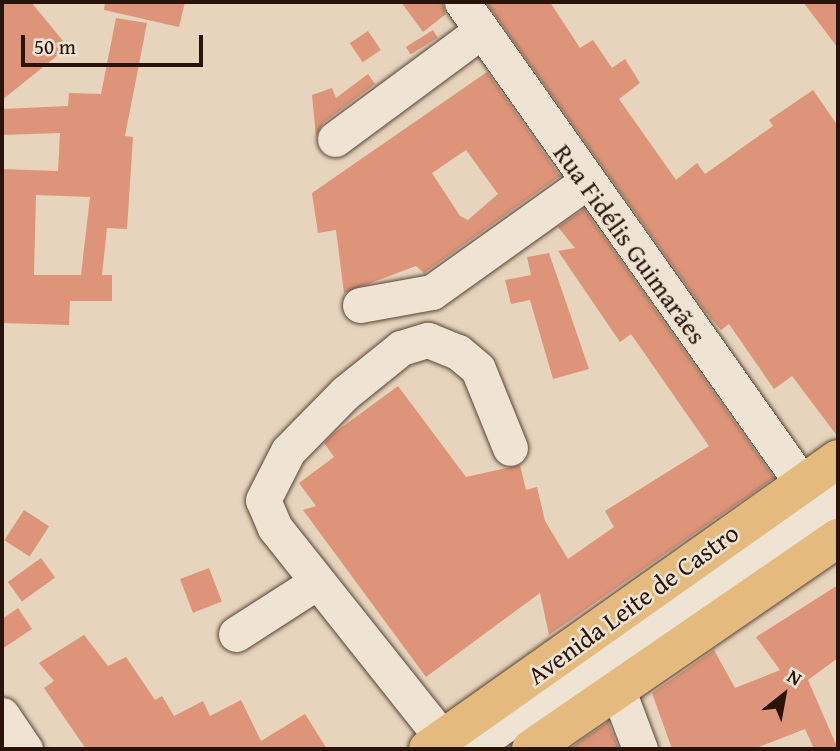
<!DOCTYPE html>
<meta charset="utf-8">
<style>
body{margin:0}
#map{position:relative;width:840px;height:751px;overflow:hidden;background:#e7d4bc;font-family:"Gentium Book Plus",serif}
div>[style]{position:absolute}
.building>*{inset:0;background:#dd9479;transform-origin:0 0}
.roads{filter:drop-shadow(0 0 2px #584436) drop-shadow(0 0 2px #584436)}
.minor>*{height:35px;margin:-17.5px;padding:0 17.5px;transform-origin:17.5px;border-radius:17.5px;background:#efe3d3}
.highway>*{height:38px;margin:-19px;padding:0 19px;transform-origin:19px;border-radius:19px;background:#e4ba7e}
span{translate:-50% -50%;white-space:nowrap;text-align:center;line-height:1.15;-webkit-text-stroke:5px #efe3d3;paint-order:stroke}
.street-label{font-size:26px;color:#28140a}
.frame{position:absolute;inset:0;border:4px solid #28140a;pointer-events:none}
.north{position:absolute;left:749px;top:660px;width:70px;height:70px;-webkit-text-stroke:5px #efe3d3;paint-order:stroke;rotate:31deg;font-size:19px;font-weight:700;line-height:28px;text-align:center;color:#28140a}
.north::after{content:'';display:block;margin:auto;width:24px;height:32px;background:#28140a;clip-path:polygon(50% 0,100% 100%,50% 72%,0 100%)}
.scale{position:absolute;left:21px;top:35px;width:182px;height:32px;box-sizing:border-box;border:4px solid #28140a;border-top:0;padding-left:9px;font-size:21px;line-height:24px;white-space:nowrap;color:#28140a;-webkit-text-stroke:5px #efe3d3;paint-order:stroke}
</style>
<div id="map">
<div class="building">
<i style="clip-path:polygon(2px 2px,31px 2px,68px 47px,2px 100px)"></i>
<i style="clip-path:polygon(105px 2px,185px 2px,179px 27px,104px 10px)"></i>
<i style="clip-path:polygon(401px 2px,442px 2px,446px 14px,423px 32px)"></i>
<i style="clip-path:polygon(486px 2px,550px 2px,580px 48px,593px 40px,612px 68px,625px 59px,640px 83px,619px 99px,676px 180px,697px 163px,705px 174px,773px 126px,769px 120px,813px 90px,838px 126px,838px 437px,792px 376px,774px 389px,729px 324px,721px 330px,705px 311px)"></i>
<i style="clip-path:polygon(803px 2px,838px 2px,838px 48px)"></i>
<i style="clip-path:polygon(evenodd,116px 18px,147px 23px,125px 136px,133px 137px,127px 229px,107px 228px,102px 275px,112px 275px,112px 301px,70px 301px,69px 325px,2px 323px,2px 169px,58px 171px,60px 133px,2px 135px,2px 109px,68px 106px,69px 93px,101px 94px,116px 18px,36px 195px,90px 197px,81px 275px,34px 275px,36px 195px)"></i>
<i style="left:433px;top:30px;width:9px;height:32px;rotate:58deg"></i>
<i style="left:368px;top:31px;width:23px;height:22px;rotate:56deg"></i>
<i style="clip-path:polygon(evenodd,487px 72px,560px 176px,424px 273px,416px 266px,344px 293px,336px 230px,318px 233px,312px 193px,487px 72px,466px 150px,498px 194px,468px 220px,460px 216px,432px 173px,466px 150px)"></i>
<i style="clip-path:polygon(368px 74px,375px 84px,323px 123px,316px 137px,312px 95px,332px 88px,336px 98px)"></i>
<i style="clip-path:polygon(584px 209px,774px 478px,549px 635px,540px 593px,426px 677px,303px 510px,316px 506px,299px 483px,334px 457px,324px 443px,334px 433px,398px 386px,466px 477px,520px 465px,526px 490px,537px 487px,545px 521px,568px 559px,614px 527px,605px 511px,709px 446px,631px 334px,620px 342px,558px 251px,575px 248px,558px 227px)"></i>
<i style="clip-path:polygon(549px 253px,589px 369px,553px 379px,530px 300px,511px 304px,505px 280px,531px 275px,527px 257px)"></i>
<i style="left:24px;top:510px;width:30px;height:36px;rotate:33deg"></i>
<i style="left:41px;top:558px;width:24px;height:41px;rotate:54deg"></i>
<i style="left:209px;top:568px;width:36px;height:31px;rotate:69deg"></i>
<i style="clip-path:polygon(838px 585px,838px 658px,808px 680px,838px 749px,814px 749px,805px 729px,754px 749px,672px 749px,652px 693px,714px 650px,735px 688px,780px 670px,756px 637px)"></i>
<i style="clip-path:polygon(18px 608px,32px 629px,2px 649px,2px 619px)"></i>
<i style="clip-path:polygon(84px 635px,108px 666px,126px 657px,155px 700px,162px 696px,174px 716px,203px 701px,210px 716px,241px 700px,261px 741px,305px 714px,327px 749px,86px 749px,44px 688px,54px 681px,39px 663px)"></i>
<i style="clip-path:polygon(608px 722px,619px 749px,569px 749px)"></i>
</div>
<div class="roads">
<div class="minor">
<i style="left:462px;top:2px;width:651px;rotate:54.75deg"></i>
<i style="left:335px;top:139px;width:182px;rotate:-36.5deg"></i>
<i style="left:360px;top:305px;width:73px;rotate:-10.2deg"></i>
<i style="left:432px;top:292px;width:188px;rotate:-35.5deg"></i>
<i style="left:236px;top:634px;width:96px;rotate:-32.7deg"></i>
<i style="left:608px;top:664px;width:91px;rotate:69.4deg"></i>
<i style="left:2px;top:715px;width:41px;rotate:55.9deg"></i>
<i style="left:443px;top:739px;width:270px;rotate:-128.5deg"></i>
<i style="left:275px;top:528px;width:30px;rotate:-113deg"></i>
<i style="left:263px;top:500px;width:55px;rotate:-63deg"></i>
<i style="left:288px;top:451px;width:81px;rotate:-45.5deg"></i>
<i style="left:345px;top:393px;width:72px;rotate:-38.8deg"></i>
<i style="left:401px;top:348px;width:28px;rotate:-17deg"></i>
<i style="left:428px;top:340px;width:32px;rotate:22deg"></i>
<i style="left:458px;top:352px;width:26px;rotate:40deg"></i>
<i style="left:478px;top:369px;width:85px;rotate:67.9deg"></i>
<i style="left:469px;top:749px;width:445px;rotate:-34deg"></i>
</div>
<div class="highway">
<i style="left:428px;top:749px;width:502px;rotate:-35.27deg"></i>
<i style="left:531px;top:749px;width:373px;rotate:-34.5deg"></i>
</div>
</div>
<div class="street-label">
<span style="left:630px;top:244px;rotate:54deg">Rua Fidélis Guimarães</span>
<span style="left:633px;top:604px;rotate:-36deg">Avenida Leite de Castro</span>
</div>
<div class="frame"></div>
<div class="north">N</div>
<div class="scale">50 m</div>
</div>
